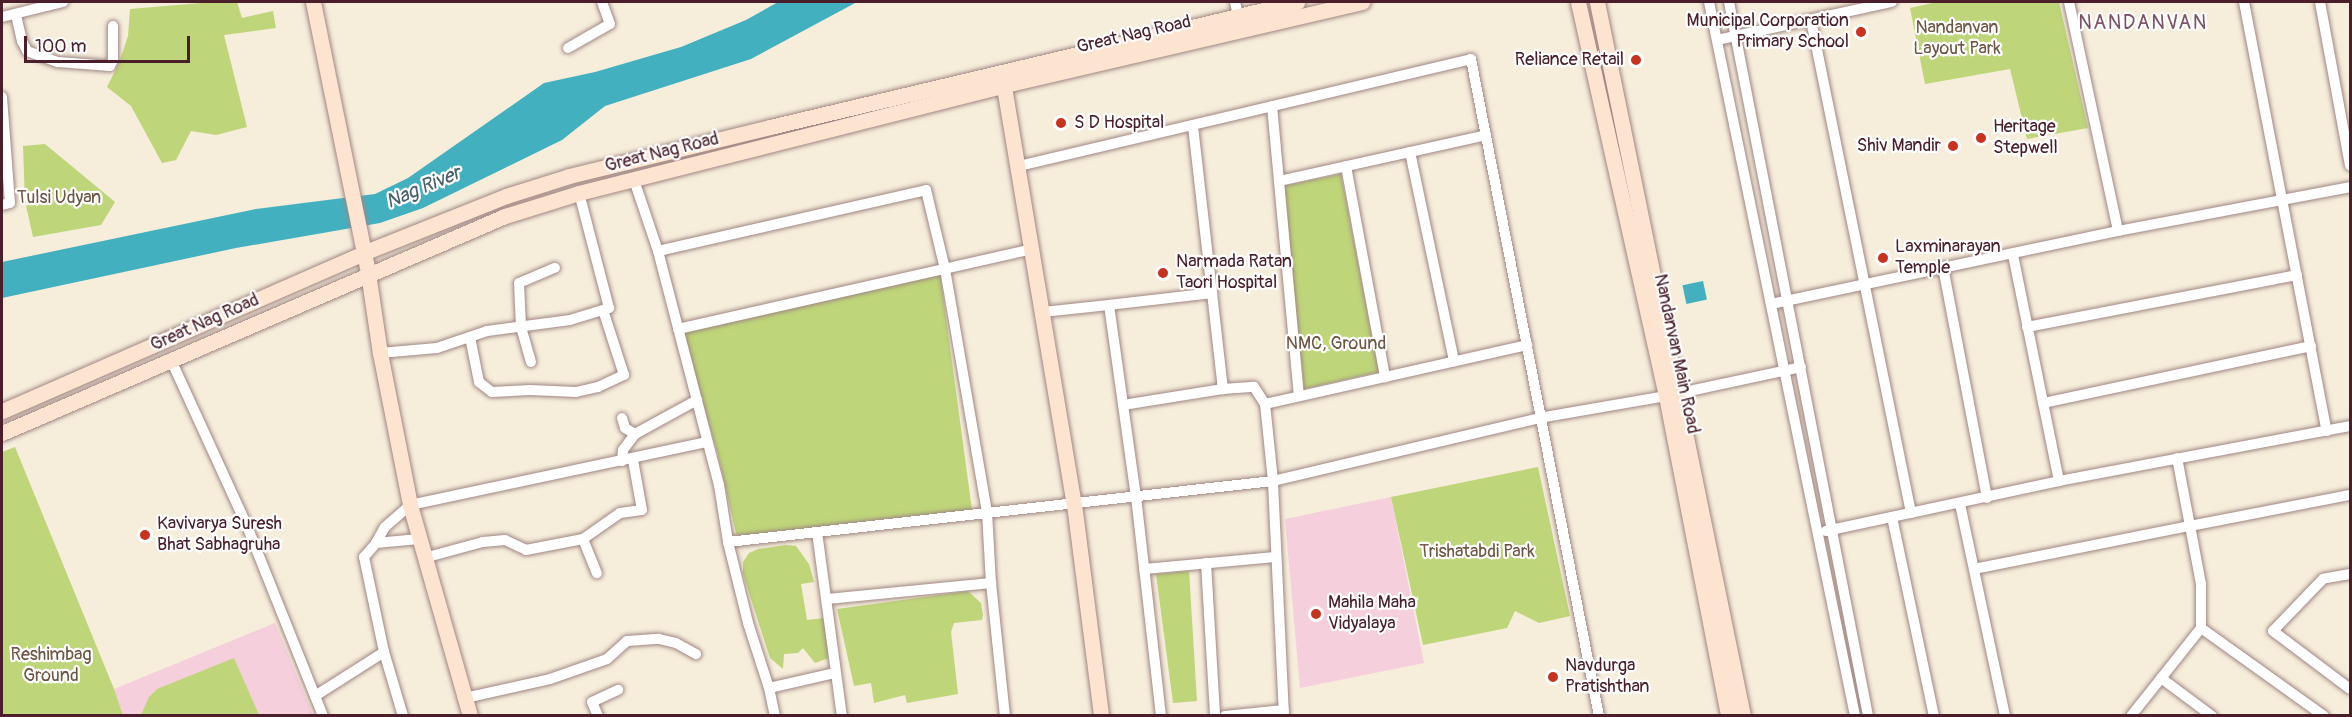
<!DOCTYPE html>
<style>
body{margin:0}
#map{position:relative;width:2352px;height:717px;overflow:hidden;background:#f6eddb;font-family:Pangolin,sans-serif}
div>[style]{position:absolute}
.built>*{inset:0;background:#f5cfdb}
.green>*{inset:0;background:#bed579}
.water>*{inset:0;background:#43b0c0;transform-origin:0 0}
.roads{filter:drop-shadow(0 0 2px #a08683) drop-shadow(0 0 2px #a08683)}
.street>*{height:10px;margin:-5px;padding:0 5px;transform-origin:5px;border-radius:5px;background:#fff}
.secondary>*{height:15px;margin:-7.5px;padding:0 7.5px;transform-origin:7.5px;border-radius:7.5px;background:#fde4d1}
.dots>*{width:16px;height:16px;translate:-50% -50%;box-sizing:border-box;border:3px solid #fff;border-radius:50%}
span{translate:-50% -50%;white-space:nowrap;text-align:center;line-height:1.15;-webkit-text-stroke:4.5px #fff;paint-order:stroke}
.poi-label{font-size:18px;color:#4a1f2b}
.right{translate:-100% -50%;text-align:right}
.left{translate:0 -50%;text-align:left}
.park-label{font-size:18px;color:#6d5642}
.street-label{font-size:18px;color:#4a1f2b}
.neighbourhood-label{font-size:20px;color:#7e5266;letter-spacing:1.5px}
.water-label{font-size:20px;color:#47606e;font-style:italic}
.frame{position:absolute;inset:0;border:3px solid #4a1f2b;pointer-events:none}
.scale{position:absolute;left:24px;top:36px;width:166px;height:27px;box-sizing:border-box;border:3px solid #4a1f2b;border-top:0;padding-left:8px;font-size:18px;line-height:21px;white-space:nowrap;color:#4a1f2b;-webkit-text-stroke:4px #fff;paint-order:stroke}
</style>
<div id="map">
<div class="built">
<i style="clip-path:polygon(1391px 497px,1424px 663px,1300px 688px,1285px 519px)"></i>
<i style="clip-path:polygon(275px 623px,313px 715px,123px 715px,114px 689px)"></i>
</div>
<div class="green">
<i style="clip-path:polygon(213px 2px,237px 2px,242px 18px,273px 11px,276px 28px,224px 35px,247px 127px,216px 135px,191px 131px,176px 160px,162px 163px,131px 106px,107px 87px,119px 63px,128px 36px,130px 9px)"></i>
<i style="clip-path:polygon(1937px 2px,2059px 2px,2088px 128px,2027px 139px,2010px 69px,1925px 84px,1910px 8px)"></i>
<i style="clip-path:polygon(45px 144px,115px 202px,101px 225px,33px 237px,25px 201px,23px 146px)"></i>
<i style="clip-path:polygon(1341px 174px,1379px 372px,1304px 389px,1283px 186px)"></i>
<i style="clip-path:polygon(940px 273px,972px 510px,737px 537px,718px 455px,682px 331px)"></i>
<i style="clip-path:polygon(15px 447px,114px 689px,123px 715px,2px 715px,2px 452px)"></i>
<i style="clip-path:polygon(1538px 467px,1570px 616px,1539px 623px,1515px 611px,1507px 628px,1423px 645px,1391px 497px)"></i>
<i style="clip-path:polygon(786px 545px,796px 546px,809px 564px,814px 582px,801px 584px,807px 620px,824px 618px,829px 658px,815px 663px,803px 648px,798px 653px,784px 654px,783px 669px,770px 658px,743px 574px,743px 562px,749px 553px,758px 549px)"></i>
<i style="clip-path:polygon(1189px 571px,1197px 701px,1173px 703px,1156px 574px)"></i>
<i style="clip-path:polygon(968px 591px,981px 603px,983px 615px,982px 620px,954px 623px,951px 632px,958px 694px,907px 703px,905px 695px,874px 703px,871px 683px,854px 686px,837px 609px)"></i>
<i style="clip-path:polygon(234px 658px,259px 715px,141px 715px,149px 697px,157px 689px)"></i>
</div>
<div class="water">
<i style="clip-path:polygon(778px 2px,857px 2px,751px 59px,605px 106px,562px 140px,423px 208px,380px 223px,236px 248px,2px 298px,2px 262px,256px 209px,375px 194px,408px 178px,544px 83px,595px 72px,681px 47px,746px 20px)"></i>
<i style="left:1703px;top:281px;width:19px;height:21px;rotate:78deg"></i>
</div>
<div class="roads">
<div class="street">
<i style="left:1235px;top:2px;width:13px;rotate:77deg"></i>
<i style="left:1709px;top:2px;width:729px;rotate:78.44deg"></i>
<i style="left:1729px;top:2px;width:727px;rotate:78.98deg"></i>
<i style="left:2069px;top:2px;width:234px;rotate:77.9deg"></i>
<i style="left:2244px;top:2px;width:437px;rotate:79.1deg"></i>
<i style="left:2320px;top:2px;width:166px;rotate:79.6deg"></i>
<i style="left:16px;top:15px;width:27px;rotate:77deg"></i>
<i style="left:22px;top:41px;width:11px;rotate:63deg"></i>
<i style="left:27px;top:51px;width:33px;rotate:20deg"></i>
<i style="left:58px;top:62px;width:52px;rotate:4.4deg"></i>
<i style="left:110px;top:66px;width:7px;rotate:-63deg"></i>
<i style="left:113px;top:60px;width:34px;rotate:-90deg"></i>
<i style="left:2px;top:17px;width:63px;rotate:-13.8deg"></i>
<i style="left:1811px;top:20px;width:503px;rotate:78.53deg"></i>
<i style="left:1717px;top:40px;width:179px;rotate:-12.3deg"></i>
<i style="left:568px;top:48px;width:48px;rotate:-29.7deg"></i>
<i style="left:610px;top:24px;width:23px;rotate:-110deg"></i>
<i style="left:2px;top:97px;width:106px;rotate:85.7deg"></i>
<i style="left:10px;top:203px;width:8px;rotate:166deg"></i>
<i style="left:1272px;top:106px;width:291px;rotate:84.7deg"></i>
<i style="left:1410px;top:152px;width:214px;rotate:78.1deg"></i>
<i style="left:1019px;top:166px;width:464px;rotate:-13.3deg"></i>
<i style="left:1471px;top:59px;width:669px;rotate:78.98deg"></i>
<i style="left:1346px;top:166px;width:215px;rotate:79.5deg"></i>
<i style="left:634px;top:180px;width:75px;rotate:71.3deg"></i>
<i style="left:658px;top:251px;width:242px;rotate:75.4deg"></i>
<i style="left:719px;top:485px;width:58px;rotate:81deg"></i>
<i style="left:728px;top:542px;width:83px;rotate:76.1deg"></i>
<i style="left:748px;top:623px;width:68px;rotate:72.1deg"></i>
<i style="left:769px;top:688px;width:29px;rotate:78deg"></i>
<i style="left:1279px;top:181px;width:212px;rotate:-12.5deg"></i>
<i style="left:658px;top:251px;width:275px;rotate:-12.8deg"></i>
<i style="left:926px;top:190px;width:81px;rotate:76.5deg"></i>
<i style="left:945px;top:269px;width:247px;rotate:80.2deg"></i>
<i style="left:987px;top:512px;width:71px;rotate:86.8deg"></i>
<i style="left:991px;top:583px;width:134px;rotate:84deg"></i>
<i style="left:2013px;top:255px;width:231px;rotate:78.5deg"></i>
<i style="left:1943px;top:267px;width:235px;rotate:79.2deg"></i>
<i style="left:1212px;top:293px;width:97px;rotate:83.5deg"></i>
<i style="left:1223px;top:389px;width:31px;rotate:-4deg"></i>
<i style="left:1254px;top:387px;width:20px;rotate:57deg"></i>
<i style="left:1771px;top:304px;width:355px;rotate:-11.9deg"></i>
<i style="left:2118px;top:231px;width:236px;rotate:-10.7deg"></i>
<i style="left:1043px;top:312px;width:66px;rotate:-6.1deg"></i>
<i style="left:2027px;top:327px;width:275px;rotate:-10.9deg"></i>
<i style="left:678px;top:329px;width:364px;rotate:-12.7deg"></i>
<i style="left:470px;top:337px;width:46px;rotate:78.7deg"></i>
<i style="left:479px;top:382px;width:16px;rotate:38deg"></i>
<i style="left:492px;top:392px;width:38px;rotate:-3deg"></i>
<i style="left:530px;top:390px;width:46px;rotate:2.5deg"></i>
<i style="left:576px;top:392px;width:23px;rotate:-13deg"></i>
<i style="left:598px;top:387px;width:29px;rotate:-25deg"></i>
<i style="left:624px;top:375px;width:68px;rotate:-107.9deg"></i>
<i style="left:380px;top:353px;width:57px;rotate:-5deg"></i>
<i style="left:437px;top:348px;width:53px;rotate:-18.8deg"></i>
<i style="left:487px;top:331px;width:84px;rotate:-7.5deg"></i>
<i style="left:570px;top:320px;width:41px;rotate:-17.1deg"></i>
<i style="left:609px;top:308px;width:119px;rotate:-104.6deg"></i>
<i style="left:171px;top:360px;width:183px;rotate:65.4deg"></i>
<i style="left:247px;top:526px;width:205px;rotate:68.2deg"></i>
<i style="left:531px;top:362px;width:37px;rotate:-106deg"></i>
<i style="left:521px;top:326px;width:43px;rotate:-92.7deg"></i>
<i style="left:519px;top:283px;width:39px;rotate:-23deg"></i>
<i style="left:2043px;top:403px;width:274px;rotate:-12deg"></i>
<i style="left:1123px;top:405px;width:101px;rotate:-9.1deg"></i>
<i style="left:622px;top:418px;width:10px;rotate:73deg"></i>
<i style="left:625px;top:428px;width:12px;rotate:31deg"></i>
<i style="left:622px;top:461px;width:11px;rotate:-85deg"></i>
<i style="left:623px;top:450px;width:20px;rotate:-53deg"></i>
<i style="left:635px;top:434px;width:71px;rotate:-28.7deg"></i>
<i style="left:1960px;top:504px;width:217px;rotate:78deg"></i>
<i style="left:1892px;top:517px;width:203px;rotate:78.1deg"></i>
<i style="left:1826px;top:531px;width:238px;rotate:-12.1deg"></i>
<i style="left:2059px;top:481px;width:296px;rotate:-10.7deg"></i>
<i style="left:817px;top:532px;width:186px;rotate:82.3deg"></i>
<i style="left:583px;top:539px;width:37px;rotate:68deg"></i>
<i style="left:728px;top:542px;width:548px;rotate:-6.39deg"></i>
<i style="left:1273px;top:481px;width:273px;rotate:-13.3deg"></i>
<i style="left:1539px;top:418px;width:129px;rotate:-9.8deg"></i>
<i style="left:1666px;top:396px;width:138px;rotate:-12.1deg"></i>
<i style="left:376px;top:543px;width:18px;rotate:-61deg"></i>
<i style="left:385px;top:527px;width:33px;rotate:-41deg"></i>
<i style="left:410px;top:505px;width:304px;rotate:-12deg"></i>
<i style="left:424px;top:558px;width:61px;rotate:-15.2deg"></i>
<i style="left:483px;top:542px;width:22px;rotate:-5deg"></i>
<i style="left:505px;top:540px;width:23px;rotate:25deg"></i>
<i style="left:526px;top:550px;width:58px;rotate:-10.9deg"></i>
<i style="left:583px;top:539px;width:45px;rotate:-35.1deg"></i>
<i style="left:620px;top:513px;width:22px;rotate:-8deg"></i>
<i style="left:642px;top:510px;width:51px;rotate:-100.2deg"></i>
<i style="left:1206px;top:563px;width:153px;rotate:86.6deg"></i>
<i style="left:1144px;top:569px;width:132px;rotate:-5.2deg"></i>
<i style="left:1974px;top:569px;width:220px;rotate:-11.3deg"></i>
<i style="left:2190px;top:526px;width:69px;rotate:-100.8deg"></i>
<i style="left:2350px;top:574px;width:27px;rotate:170deg"></i>
<i style="left:2323px;top:579px;width:72px;rotate:133.9deg"></i>
<i style="left:2273px;top:631px;width:96px;rotate:37deg"></i>
<i style="left:827px;top:599px;width:165px;rotate:-5.6deg"></i>
<i style="left:2201px;top:628px;width:44px;rotate:-90deg"></i>
<i style="left:2201px;top:584px;width:59px;rotate:-100.7deg"></i>
<i style="left:2190px;top:526px;width:163px;rotate:-11deg"></i>
<i style="left:2161px;top:678px;width:64px;rotate:36.7deg"></i>
<i style="left:769px;top:688px;width:68px;rotate:-12.8deg"></i>
<i style="left:315px;top:696px;width:82px;rotate:-32.5deg"></i>
<i style="left:465px;top:698px;width:87px;rotate:-12.6deg"></i>
<i style="left:550px;top:679px;width:60px;rotate:-19.3deg"></i>
<i style="left:607px;top:659px;width:27px;rotate:-42deg"></i>
<i style="left:627px;top:641px;width:32px;rotate:-4deg"></i>
<i style="left:659px;top:639px;width:17px;rotate:13deg"></i>
<i style="left:676px;top:643px;width:23px;rotate:29deg"></i>
<i style="left:403px;top:716px;width:67px;rotate:-106.5deg"></i>
<i style="left:384px;top:652px;width:97px;rotate:-101.9deg"></i>
<i style="left:364px;top:557px;width:18px;rotate:-49deg"></i>
<i style="left:376px;top:543px;width:43px;rotate:-5.3deg"></i>
<i style="left:598px;top:716px;width:15px;rotate:-113deg"></i>
<i style="left:592px;top:702px;width:29px;rotate:-25deg"></i>
<i style="left:1161px;top:716px;width:220px;rotate:-96.5deg"></i>
<i style="left:1136px;top:497px;width:194px;rotate:-98deg"></i>
<i style="left:1109px;top:305px;width:104px;rotate:-6.6deg"></i>
<i style="left:1212px;top:293px;width:169px;rotate:-96.5deg"></i>
<i style="left:1225px;top:716px;width:59px;rotate:-5.8deg"></i>
<i style="left:1284px;top:716px;width:235px;rotate:-92.7deg"></i>
<i style="left:1273px;top:481px;width:77px;rotate:-95.9deg"></i>
<i style="left:1265px;top:404px;width:269px;rotate:-12.7deg"></i>
<i style="left:2131px;top:716px;width:112px;rotate:-51.5deg"></i>
<i style="left:2201px;top:628px;width:151px;rotate:35.6deg"></i>
</div>
<div class="secondary">
<i style="left:313px;top:2px;width:277px;rotate:78.5deg"></i>
<i style="left:368px;top:273px;width:81px;rotate:81.5deg"></i>
<i style="left:380px;top:353px;width:155px;rotate:78.8deg"></i>
<i style="left:410px;top:505px;width:219px;rotate:74.1deg"></i>
<i style="left:1578px;top:2px;width:404px;rotate:77.4deg"></i>
<i style="left:1666px;top:396px;width:326px;rotate:79deg"></i>
<i style="left:1597px;top:2px;width:729px;rotate:78.44deg"></i>
<i style="left:1002px;top:75px;width:435px;rotate:80.5deg"></i>
<i style="left:1074px;top:504px;width:214px;rotate:82.7deg"></i>
<i style="left:2px;top:411px;width:394px;rotate:-23.6deg"></i>
<i style="left:363px;top:253px;width:154px;rotate:-21.7deg"></i>
<i style="left:506px;top:196px;width:66px;rotate:-17.6deg"></i>
<i style="left:569px;top:176px;width:207px;rotate:-13.7deg"></i>
<i style="left:770px;top:127px;width:542px;rotate:-13.34deg"></i>
<i style="left:2px;top:433px;width:548px;rotate:-23.34deg"></i>
<i style="left:505px;top:216px;width:77px;rotate:-17.3deg"></i>
<i style="left:579px;top:193px;width:439px;rotate:-14.2deg"></i>
<i style="left:1005px;top:85px;width:367px;rotate:-13.1deg"></i>
</div>
</div>
<div class="dots">
<i style="left:1861px;top:32px;background:#c8321e"></i>
<i style="left:1636px;top:60px;background:#c8321e"></i>
<i style="left:1061px;top:123px;background:#c8321e"></i>
<i style="left:1981px;top:138px;background:#c8321e"></i>
<i style="left:1953px;top:146px;background:#c8321e"></i>
<i style="left:1883px;top:258px;background:#c8321e"></i>
<i style="left:1163px;top:273px;background:#c8321e"></i>
<i style="left:145px;top:535px;background:#c8321e"></i>
<i style="left:1316px;top:614px;background:#c8321e"></i>
<i style="left:1553px;top:677px;background:#c8321e"></i>
</div>
<div class="poi-label">
<span class="right" style="left:1849px;top:32px">Municipal Corporation<br>Primary School</span>
<span class="right" style="left:1624px;top:60px">Reliance Retail</span>
<span class="left" style="left:1074px;top:123px">S D Hospital</span>
<span class="left" style="left:1993px;top:138px">Heritage<br>Stepwell</span>
<span class="right" style="left:1941px;top:146px">Shiv Mandir</span>
<span class="left" style="left:1895px;top:258px">Laxminarayan<br>Temple</span>
<span class="left" style="left:1176px;top:273px">Narmada Ratan<br>Taori Hospital</span>
<span class="left" style="left:157px;top:535px">Kavivarya Suresh<br>Bhat Sabhagruha</span>
<span class="left" style="left:1328px;top:614px">Mahila Maha<br>Vidyalaya</span>
<span class="left" style="left:1565px;top:677px">Navdurga<br>Pratishthan</span>
</div>
<div class="park-label">
<span style="left:1957px;top:39px">Nandanvan<br>Layout Park</span>
<span style="left:59px;top:198px">Tulsi Udyan</span>
<span style="left:1336px;top:344px">NMC, Ground</span>
<span style="left:1477px;top:552px">Trishatabdi Park</span>
<span style="left:51px;top:666px">Reshimbag<br>Ground</span>
</div>
<div class="street-label">
<span style="left:1134px;top:35px;rotate:-13deg">Great Nag Road</span>
<span style="left:662px;top:153px;rotate:-14deg">Great Nag Road</span>
<span style="left:205px;top:323px;rotate:-24deg">Great Nag Road</span>
<span style="left:1676px;top:354px;rotate:78deg">Nandanvan Main Road</span>
</div>
<div class="neighbourhood-label">
<span style="left:2143px;top:22px">NANDANVAN</span>
</div>
<div class="water-label">
<span style="left:423px;top:187px;rotate:-23deg">Nag River</span>
</div>
<div class="frame"></div>
<div class="scale">100 m</div>
</div>
